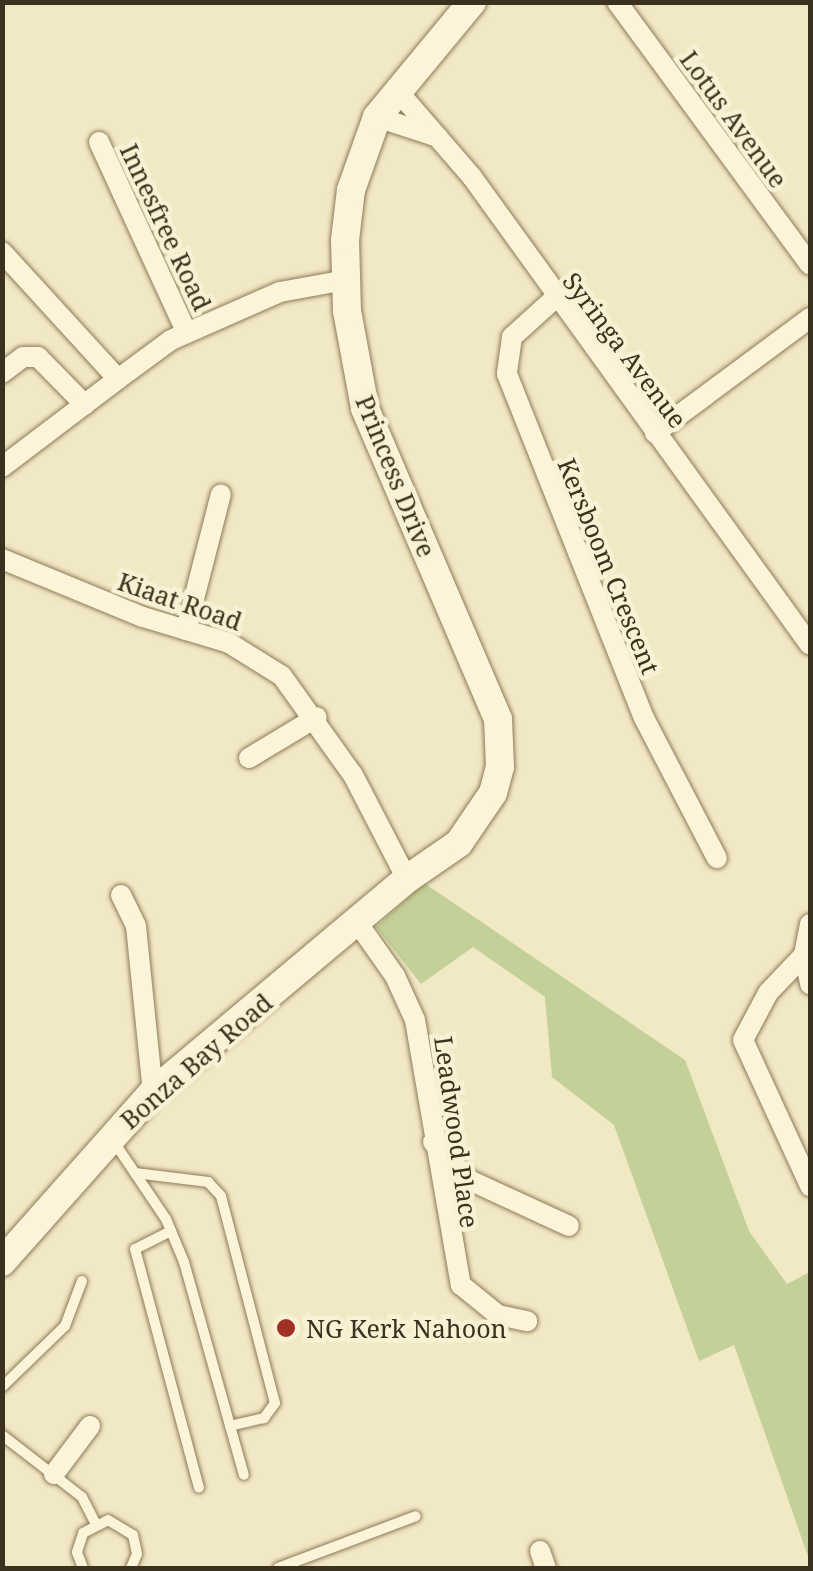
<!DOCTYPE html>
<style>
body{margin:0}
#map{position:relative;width:813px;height:1571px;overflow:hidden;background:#f1e8c4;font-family:"Noto Serif",serif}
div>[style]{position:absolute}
.green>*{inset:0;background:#c3d097}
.roads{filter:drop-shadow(0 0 2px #8d7a59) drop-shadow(0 0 2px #8d7a59)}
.lane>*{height:10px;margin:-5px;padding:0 5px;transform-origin:5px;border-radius:5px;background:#fbf4d8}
.street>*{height:20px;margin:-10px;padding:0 10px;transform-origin:10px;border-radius:10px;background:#fbf4d8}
.secondary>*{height:28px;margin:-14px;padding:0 14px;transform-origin:14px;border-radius:14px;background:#fbf4d8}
.dots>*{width:28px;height:28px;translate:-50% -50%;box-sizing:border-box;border:5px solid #f8f1d4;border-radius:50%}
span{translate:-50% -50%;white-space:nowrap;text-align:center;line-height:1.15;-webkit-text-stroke:9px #f8f1d4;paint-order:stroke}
.street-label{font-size:25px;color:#3c301e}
.poi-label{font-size:25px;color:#3c301e}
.left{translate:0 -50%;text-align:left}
.frame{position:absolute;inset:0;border:5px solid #3c301e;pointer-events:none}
</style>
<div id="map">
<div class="green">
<i style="clip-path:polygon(424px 883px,685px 1060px,749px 1231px,787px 1284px,810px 1272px,810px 1562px,734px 1345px,699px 1361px,614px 1125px,552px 1077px,545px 997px,473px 947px,421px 984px,376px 927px)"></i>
</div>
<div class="roads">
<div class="lane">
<i style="left:114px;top:1142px;width:93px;rotate:56deg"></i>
<i style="left:166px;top:1219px;width:47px;rotate:67.3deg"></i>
<i style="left:184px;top:1262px;width:221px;rotate:74.3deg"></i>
<i style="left:135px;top:1173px;width:74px;rotate:7deg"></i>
<i style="left:208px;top:1182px;width:19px;rotate:47deg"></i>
<i style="left:221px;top:1196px;width:214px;rotate:75.4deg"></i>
<i style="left:275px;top:1403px;width:19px;rotate:126deg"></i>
<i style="left:264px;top:1418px;width:35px;rotate:167deg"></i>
<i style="left:171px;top:1231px;width:40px;rotate:153.4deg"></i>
<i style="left:135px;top:1249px;width:247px;rotate:75deg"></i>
<i style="left:2px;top:1387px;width:88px;rotate:-44.1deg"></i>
<i style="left:65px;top:1326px;width:48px;rotate:-69.3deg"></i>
<i style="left:2px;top:1435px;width:101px;rotate:37.8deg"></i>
<i style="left:82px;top:1497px;width:29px;rotate:63deg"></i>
<i style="left:83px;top:1568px;width:17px;rotate:-111deg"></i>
<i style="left:77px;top:1552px;width:20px;rotate:-72deg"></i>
<i style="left:83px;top:1533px;width:28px;rotate:-27deg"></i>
<i style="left:108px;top:1520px;width:29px;rotate:31deg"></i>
<i style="left:133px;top:1535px;width:19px;rotate:78deg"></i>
<i style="left:137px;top:1554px;width:15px;rotate:113deg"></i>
<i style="left:278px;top:1568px;width:147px;rotate:-20.6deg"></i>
</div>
<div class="street">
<i style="left:617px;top:2px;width:326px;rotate:53.7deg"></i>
<i style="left:396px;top:89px;width:116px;rotate:49.2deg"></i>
<i style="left:472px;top:177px;width:577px;rotate:54.16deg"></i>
<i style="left:377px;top:117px;width:64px;rotate:18.2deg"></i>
<i style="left:99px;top:142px;width:210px;rotate:65.3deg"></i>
<i style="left:2px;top:252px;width:172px;rotate:47.6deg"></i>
<i style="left:118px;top:379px;width:66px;rotate:-36.3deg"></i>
<i style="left:171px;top:340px;width:119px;rotate:-23.8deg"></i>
<i style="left:280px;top:292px;width:67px;rotate:-10.3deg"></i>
<i style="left:554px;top:299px;width:57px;rotate:137.9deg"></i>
<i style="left:512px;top:337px;width:37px;rotate:98deg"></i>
<i style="left:507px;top:374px;width:370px;rotate:68.3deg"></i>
<i style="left:644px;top:718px;width:158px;rotate:62.5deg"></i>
<i style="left:2px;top:373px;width:26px;rotate:-37deg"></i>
<i style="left:23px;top:357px;width:15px"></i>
<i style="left:38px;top:357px;width:67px;rotate:45.6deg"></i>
<i style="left:655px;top:433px;width:193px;rotate:-36.6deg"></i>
<i style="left:2px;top:467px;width:146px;rotate:-37.2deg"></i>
<i style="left:2px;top:559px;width:152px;rotate:22.4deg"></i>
<i style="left:143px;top:617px;width:90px;rotate:16.8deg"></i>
<i style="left:229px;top:643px;width:62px;rotate:31.9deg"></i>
<i style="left:282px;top:676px;width:122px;rotate:54.4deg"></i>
<i style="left:353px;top:775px;width:117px;rotate:62.6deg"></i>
<i style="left:186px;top:630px;width:140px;rotate:-75.6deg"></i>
<i style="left:249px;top:758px;width:79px;rotate:-31.1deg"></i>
<i style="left:121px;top:895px;width:34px;rotate:64deg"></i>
<i style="left:136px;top:926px;width:167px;rotate:84.2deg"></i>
<i style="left:357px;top:922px;width:66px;rotate:54.9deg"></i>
<i style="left:395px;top:976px;width:48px;rotate:65.6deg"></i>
<i style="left:415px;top:1020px;width:269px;rotate:80.2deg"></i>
<i style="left:461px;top:1285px;width:48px;rotate:39deg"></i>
<i style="left:498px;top:1315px;width:30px;rotate:12deg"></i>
<i style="left:810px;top:924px;width:32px;rotate:101deg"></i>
<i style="left:804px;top:955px;width:30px;rotate:78deg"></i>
<i style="left:804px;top:955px;width:52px;rotate:133.5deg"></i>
<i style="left:768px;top:993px;width:53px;rotate:118deg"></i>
<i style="left:743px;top:1040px;width:161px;rotate:65.3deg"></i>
<i style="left:433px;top:1142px;width:50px;rotate:47.4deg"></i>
<i style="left:467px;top:1179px;width:112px;rotate:24.7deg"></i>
<i style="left:54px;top:1474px;width:60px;rotate:-53.1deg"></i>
<i style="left:540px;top:1551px;width:18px;rotate:71deg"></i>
</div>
<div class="secondary">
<i style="left:2px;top:1262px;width:227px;rotate:-48.4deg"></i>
<i style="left:153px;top:1092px;width:331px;rotate:-40deg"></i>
<i style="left:407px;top:879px;width:63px;rotate:-34.7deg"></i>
<i style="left:459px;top:843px;width:60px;rotate:-55.8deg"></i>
<i style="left:493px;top:793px;width:27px;rotate:-75deg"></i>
<i style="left:500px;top:767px;width:48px;rotate:-92.4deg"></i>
<i style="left:498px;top:719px;width:338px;rotate:-113.2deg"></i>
<i style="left:365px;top:408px;width:99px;rotate:-100.5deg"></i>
<i style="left:347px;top:311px;width:71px;rotate:-91.6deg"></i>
<i style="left:345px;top:240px;width:50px;rotate:-83.2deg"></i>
<i style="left:351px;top:190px;width:77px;rotate:-70.4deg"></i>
<i style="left:377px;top:117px;width:149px;rotate:-50.4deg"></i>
</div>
</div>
<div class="dots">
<i style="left:286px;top:1328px;background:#a03125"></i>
</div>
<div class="street-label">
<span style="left:734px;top:119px;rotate:54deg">Lotus Avenue</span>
<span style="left:166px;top:227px;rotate:65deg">Innesfree Road</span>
<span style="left:625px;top:350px;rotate:53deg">Syringa Avenue</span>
<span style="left:396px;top:476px;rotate:68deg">Princess Drive</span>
<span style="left:609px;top:566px;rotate:68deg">Kersboom Crescent</span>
<span style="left:180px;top:601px;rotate:19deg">Kiaat Road</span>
<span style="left:196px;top:1061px;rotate:-41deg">Bonza Bay Road</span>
<span style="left:457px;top:1132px;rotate:82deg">Leadwood Place</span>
</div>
<div class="poi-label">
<span class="left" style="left:306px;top:1328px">NG Kerk Nahoon</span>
</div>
<div class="frame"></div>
</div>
